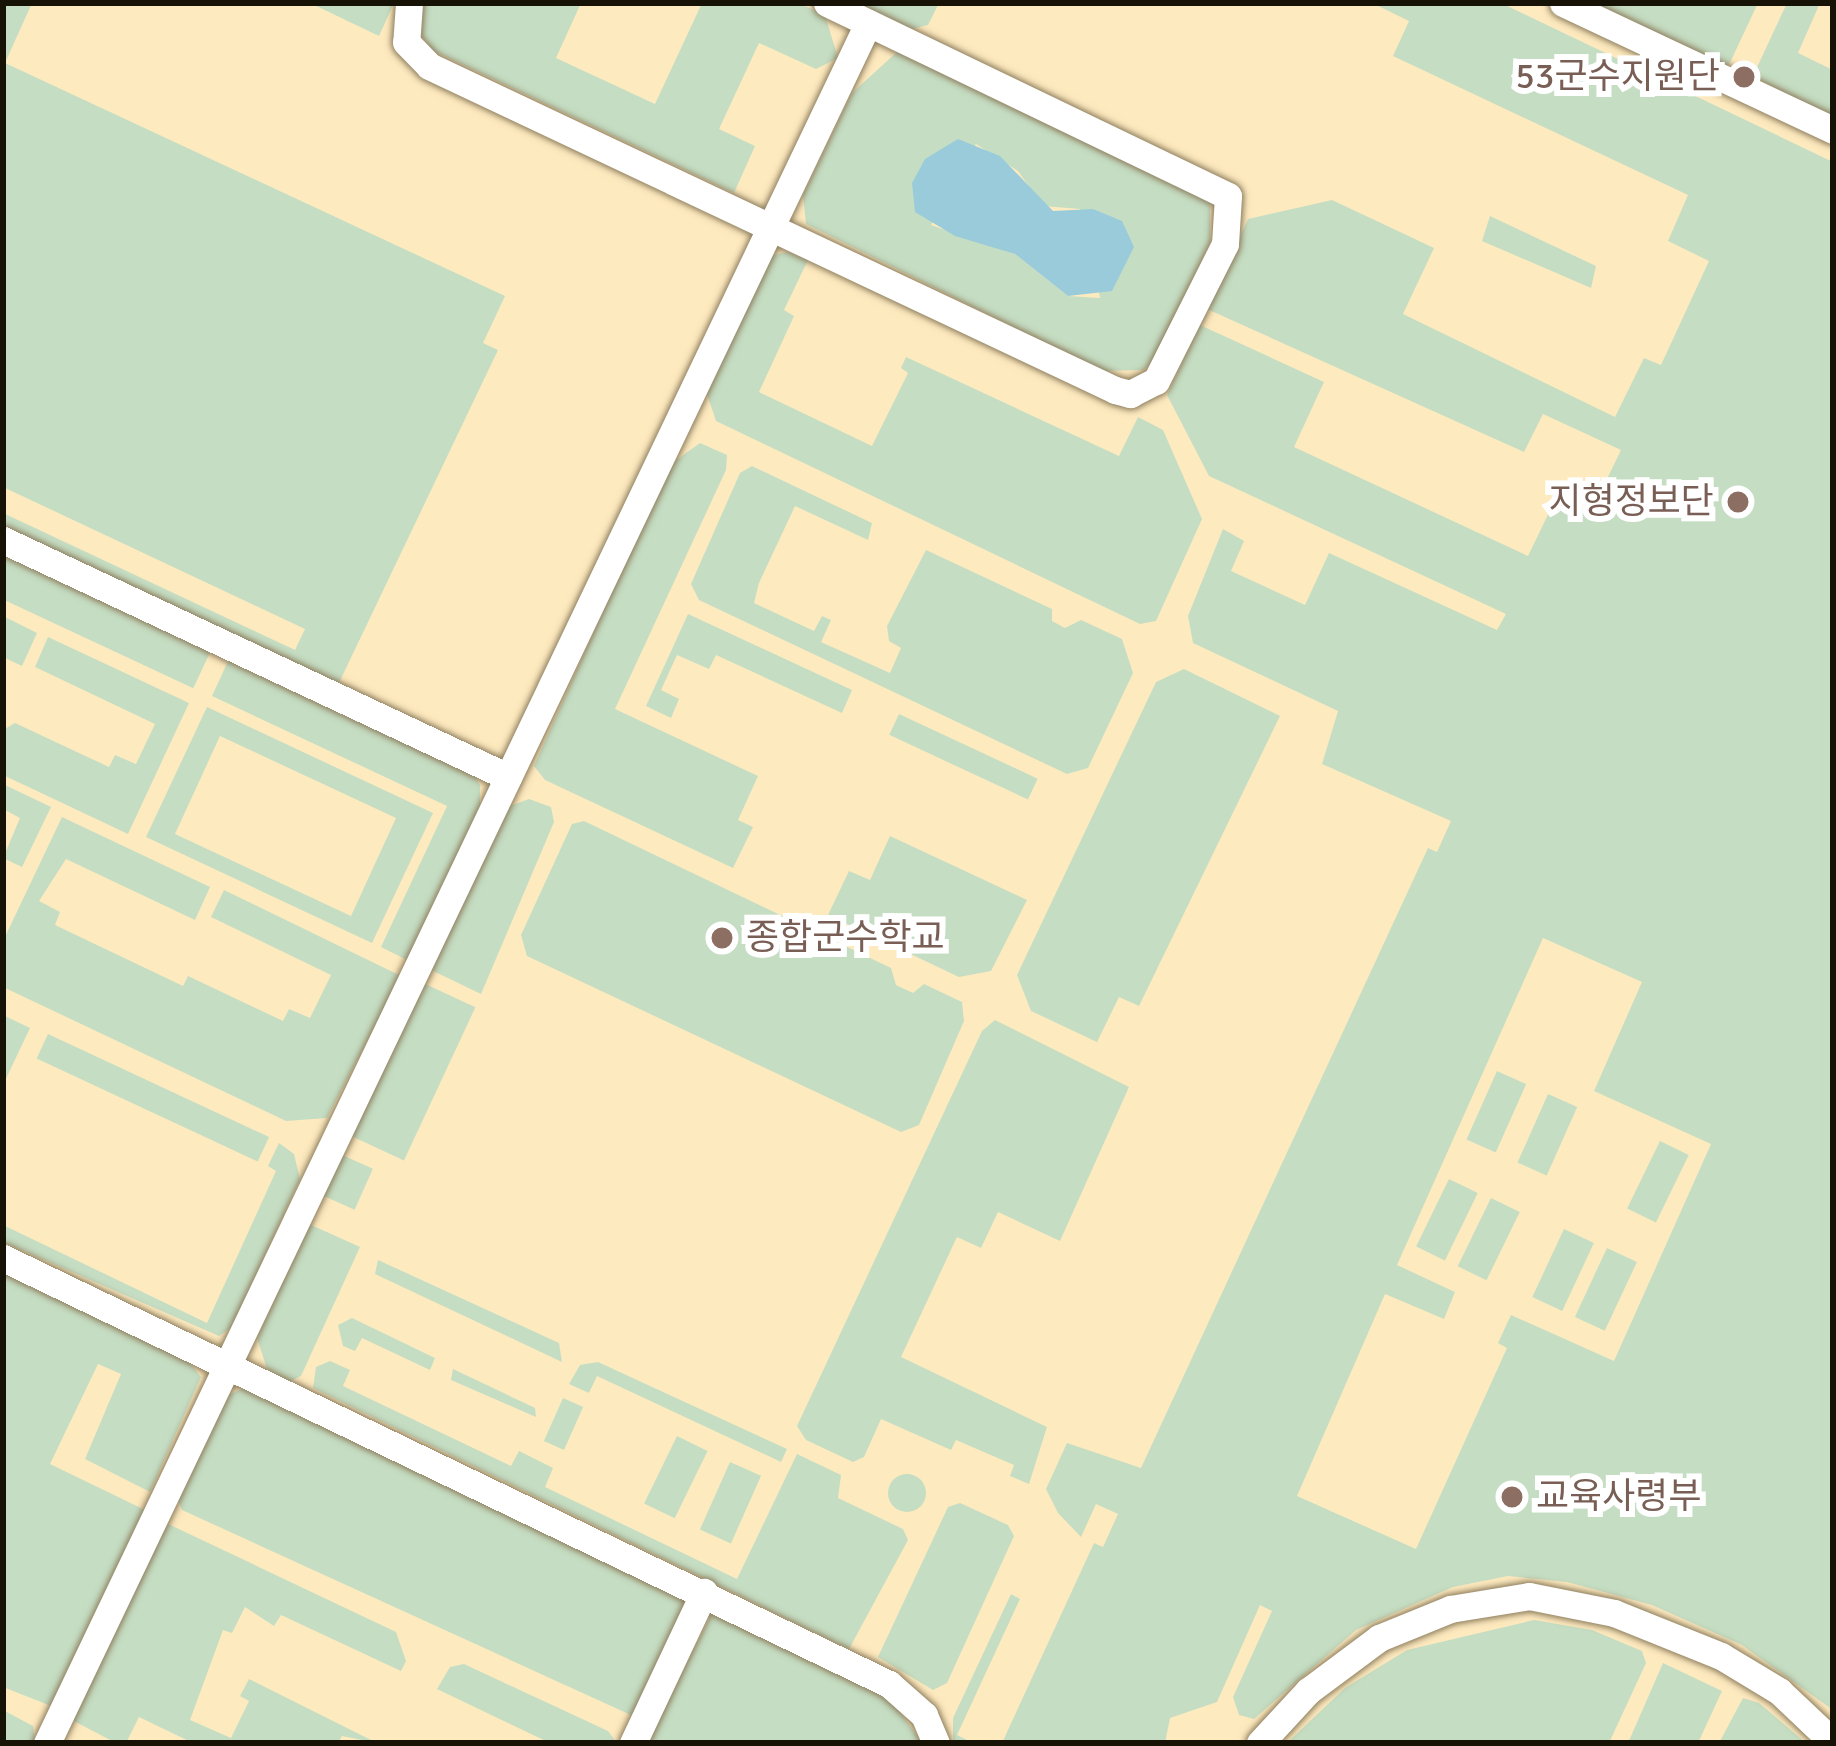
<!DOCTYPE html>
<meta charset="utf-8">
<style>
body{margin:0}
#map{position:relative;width:1836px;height:1746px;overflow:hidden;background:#fcf3dd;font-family:Signika,"Noto Sans KR",sans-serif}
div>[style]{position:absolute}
.built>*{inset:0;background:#feeabf;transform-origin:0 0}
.green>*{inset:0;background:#c5dec3;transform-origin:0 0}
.round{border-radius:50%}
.water>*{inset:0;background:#99cbda}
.roads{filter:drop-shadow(0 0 3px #8e7f5f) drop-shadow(0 0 3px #8e7f5f)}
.minor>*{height:27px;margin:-13.5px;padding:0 13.5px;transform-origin:13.5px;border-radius:13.5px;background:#fff}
.dots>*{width:33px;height:33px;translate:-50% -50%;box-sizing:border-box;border:6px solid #fff;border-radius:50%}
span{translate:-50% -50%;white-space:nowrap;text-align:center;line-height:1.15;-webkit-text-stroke:12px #fff;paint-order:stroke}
.education-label{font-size:36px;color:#785e54}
.right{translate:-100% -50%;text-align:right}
.left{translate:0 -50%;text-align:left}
.frame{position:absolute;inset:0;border:6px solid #171206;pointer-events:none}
</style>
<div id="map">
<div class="built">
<i style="left:3px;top:3px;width:1830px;height:1740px"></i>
</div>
<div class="green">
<i style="clip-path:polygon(3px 3px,32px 3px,5px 63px,505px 296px,483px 343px,498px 350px,337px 687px,3px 529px,3px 513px,295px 650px,305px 629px,3px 487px)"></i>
<i style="clip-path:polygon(310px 3px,394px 3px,379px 36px)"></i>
<i style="clip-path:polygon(425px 3px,581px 3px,556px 58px,655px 104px,702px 3px,798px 3px,825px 15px,838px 58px,816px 69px,759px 43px,719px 129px,755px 146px,734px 193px,432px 50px,417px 28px)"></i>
<i style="clip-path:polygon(857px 3px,939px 3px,928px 25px,912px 29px)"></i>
<i style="clip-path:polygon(evenodd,1372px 3px,1501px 3px,1833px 162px,1833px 1710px,1742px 1645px,1652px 1605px,1567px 1582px,1508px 1576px,1453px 1587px,1356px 1630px,1254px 1719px,1239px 1715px,1233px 1697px,1272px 1611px,1260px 1605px,1217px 1702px,1170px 1718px,1165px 1743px,1002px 1743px,1094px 1543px,1103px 1547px,1118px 1514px,1096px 1504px,1081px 1537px,1058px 1513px,1046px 1489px,1067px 1443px,1141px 1468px,1428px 848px,1437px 852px,1451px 821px,1322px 764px,1338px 711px,1193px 643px,1188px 616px,1223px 529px,1244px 541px,1231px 571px,1305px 605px,1329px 553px,1497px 630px,1506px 614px,1209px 476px,1167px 395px,1200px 325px,1324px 382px,1294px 447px,1528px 556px,1557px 496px,1591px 512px,1621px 450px,1543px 414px,1524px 452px,1207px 309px,1248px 219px,1332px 200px,1434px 248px,1403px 314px,1615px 417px,1644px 358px,1661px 365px,1709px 261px,1668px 241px,1688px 195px,1393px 56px,1409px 21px,1372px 3px,1543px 938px,1642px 982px,1594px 1091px,1711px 1144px,1614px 1361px,1511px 1315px,1498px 1343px,1507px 1348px,1416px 1549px,1297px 1496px,1385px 1294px,1444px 1319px,1455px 1292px,1397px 1265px,1543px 938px)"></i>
<i style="clip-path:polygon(1585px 3px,1758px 3px,1727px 69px)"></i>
<i style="clip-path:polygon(1787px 3px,1820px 3px,1798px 53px,1833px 70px,1833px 120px,1753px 76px)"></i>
<i style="clip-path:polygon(evenodd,898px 51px,1210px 202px,1210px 243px,1155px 360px,1143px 370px,1103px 371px,806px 224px,803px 195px,852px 93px,898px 51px,976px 144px,1018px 171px,1043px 206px,1080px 209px,1100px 298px,1068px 296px,1015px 254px,931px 225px,976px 144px)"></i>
<i style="clip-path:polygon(1490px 216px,1596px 266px,1591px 288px,1482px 241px)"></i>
<i style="clip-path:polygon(787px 252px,808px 260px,784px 310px,794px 316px,759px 392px,872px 446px,908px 373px,901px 368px,906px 357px,1119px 456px,1138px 417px,1163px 430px,1202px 519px,1156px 621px,1140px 624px,716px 421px,706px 391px,769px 256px)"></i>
<i style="clip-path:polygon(700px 443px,727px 455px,726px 470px,615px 709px,758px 776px,738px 820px,753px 827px,733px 868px,545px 780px,534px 766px,668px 466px)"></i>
<i style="clip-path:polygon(752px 466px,872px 523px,868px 540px,795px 506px,759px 583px,754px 603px,814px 631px,822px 616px,831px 620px,821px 642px,890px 673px,901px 648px,889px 641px,887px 626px,926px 550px,1052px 609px,1052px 621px,1065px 628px,1081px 620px,1122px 639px,1133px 673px,1088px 768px,1067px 774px,699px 600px,691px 584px,740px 473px)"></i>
<i style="left:3px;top:552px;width:230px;height:43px;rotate:25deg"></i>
<i style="clip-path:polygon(688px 614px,852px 690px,842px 713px,716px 655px,709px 669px,677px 655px,661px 690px,679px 699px,671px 718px,646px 706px)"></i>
<i style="clip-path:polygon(3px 616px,37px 633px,22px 666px,3px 657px)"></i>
<i style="clip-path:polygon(48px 637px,189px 703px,128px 834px,3px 775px,3px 730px,15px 723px,109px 767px,115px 755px,136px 764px,155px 724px,35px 667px)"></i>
<i style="clip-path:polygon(229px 659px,473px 773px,480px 785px,480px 808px,409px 961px,381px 947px,447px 806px,212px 696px)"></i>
<i style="clip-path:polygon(1184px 669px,1280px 716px,1139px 1006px,1119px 997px,1097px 1042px,1031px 1011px,1017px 975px,1156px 682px)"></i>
<i style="clip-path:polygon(evenodd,207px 707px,433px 813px,372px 943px,146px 837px,207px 707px,220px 736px,396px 818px,351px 916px,175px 834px,220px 736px)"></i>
<i style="left:899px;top:714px;width:153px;height:23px;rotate:25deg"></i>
<i style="clip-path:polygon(3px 784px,51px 807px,22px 867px,3px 858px,20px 818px,3px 809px)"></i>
<i style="clip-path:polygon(529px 799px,551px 807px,554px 822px,481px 994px,429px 969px,507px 807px)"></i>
<i style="clip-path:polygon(62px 817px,210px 887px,195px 920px,66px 859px,39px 901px,60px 912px,55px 925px,183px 986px,188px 976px,283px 1021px,289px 1009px,310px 1018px,331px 975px,211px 917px,224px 890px,401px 976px,327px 1118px,286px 1121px,3px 987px,3px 941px)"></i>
<i style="clip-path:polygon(584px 821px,891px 968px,896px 985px,913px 993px,924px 984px,962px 1002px,964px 1021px,919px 1125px,901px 1132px,527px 956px,521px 935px,572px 824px)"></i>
<i style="clip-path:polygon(890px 836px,1027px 900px,991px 971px,959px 977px,828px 915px,849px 871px,870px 880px)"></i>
<i style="left:421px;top:982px;width:60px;height:169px;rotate:25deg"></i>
<i style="clip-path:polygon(3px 1015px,30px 1028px,3px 1085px)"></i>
<i style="clip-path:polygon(995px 1020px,1129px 1087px,1060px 1241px,998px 1212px,981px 1248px,957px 1237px,901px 1357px,1047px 1427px,1029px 1484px,1010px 1476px,1014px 1465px,956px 1440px,951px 1450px,881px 1419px,864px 1457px,853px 1462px,806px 1440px,797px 1426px,982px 1031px)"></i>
<i style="left:48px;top:1034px;width:244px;height:27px;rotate:25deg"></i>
<i style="left:1497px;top:1071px;width:32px;height:75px;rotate:24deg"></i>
<i style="left:1548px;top:1094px;width:32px;height:75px;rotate:24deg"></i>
<i style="left:1660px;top:1141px;width:32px;height:75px;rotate:26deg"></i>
<i style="clip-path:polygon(279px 1143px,294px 1154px,300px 1179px,232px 1327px,219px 1336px,3px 1242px,3px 1225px,207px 1323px,276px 1171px,268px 1166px)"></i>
<i style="left:340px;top:1154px;width:36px;height:45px;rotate:24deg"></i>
<i style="left:1449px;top:1179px;width:32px;height:75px;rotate:26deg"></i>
<i style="left:1491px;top:1198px;width:32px;height:76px;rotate:26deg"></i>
<i style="clip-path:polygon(309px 1224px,360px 1247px,301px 1376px,291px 1381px,267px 1369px,257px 1338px)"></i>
<i style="left:1564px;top:1229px;width:33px;height:75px;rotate:25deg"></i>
<i style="left:1607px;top:1248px;width:33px;height:76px;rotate:25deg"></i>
<i style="clip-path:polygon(378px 1260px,559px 1343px,562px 1362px,375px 1274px)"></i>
<i style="clip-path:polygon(3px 1268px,185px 1357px,201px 1377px,150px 1492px,85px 1459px,121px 1374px,98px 1364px,50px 1464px,145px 1510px,51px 1706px,3px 1687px)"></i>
<i style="clip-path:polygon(352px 1318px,435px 1358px,430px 1370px,362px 1338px,355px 1351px,343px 1346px,338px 1325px)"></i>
<i style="clip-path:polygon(330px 1361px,350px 1370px,343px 1386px,511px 1466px,519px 1451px,553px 1468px,545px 1487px,737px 1579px,797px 1454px,841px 1475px,838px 1498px,903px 1529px,908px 1540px,849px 1649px,313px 1388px,316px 1367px)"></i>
<i style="clip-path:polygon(598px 1362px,787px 1449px,781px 1462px,597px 1376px,589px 1393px,569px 1384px,580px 1365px)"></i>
<i style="clip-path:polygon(453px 1369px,535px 1408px,536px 1417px,451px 1380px)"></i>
<i style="clip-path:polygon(247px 1387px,688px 1602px,633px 1716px,182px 1510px,177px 1498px,223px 1397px)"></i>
<i style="left:563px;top:1398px;width:22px;height:47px;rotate:24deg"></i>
<i style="left:677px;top:1436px;width:34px;height:75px;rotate:26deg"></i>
<i style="left:730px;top:1462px;width:34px;height:74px;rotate:24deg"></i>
<i class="round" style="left:888px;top:1474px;width:38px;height:38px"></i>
<i style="clip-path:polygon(960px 1503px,1008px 1525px,1014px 1536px,947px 1683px,933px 1690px,878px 1657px,948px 1507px)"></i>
<i style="clip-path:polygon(164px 1522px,396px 1632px,406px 1661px,401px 1671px,281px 1615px,274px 1626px,245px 1607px,232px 1633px,223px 1630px,190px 1720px,231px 1738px,249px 1701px,240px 1696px,249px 1679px,377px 1743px,342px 1736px,338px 1743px,193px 1743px,139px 1717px,126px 1743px,116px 1743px,70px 1719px)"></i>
<i style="clip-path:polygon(1011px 1594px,1020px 1599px,957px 1735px,973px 1743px,953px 1743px,953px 1718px)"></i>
<i style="clip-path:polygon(714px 1610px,892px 1701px,922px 1743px,645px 1743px)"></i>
<i style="clip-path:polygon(1534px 1620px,1592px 1630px,1642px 1651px,1646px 1663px,1609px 1743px,1287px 1743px,1345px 1688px,1407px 1650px)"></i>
<i style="clip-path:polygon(1663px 1663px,1722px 1691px,1698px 1743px,1628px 1743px)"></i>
<i style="clip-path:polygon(464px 1664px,608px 1731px,617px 1743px,550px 1743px,437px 1689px,450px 1667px)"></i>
<i style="clip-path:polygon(1743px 1698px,1759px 1703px,1806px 1743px,1719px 1743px)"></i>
<i style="clip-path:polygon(3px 1710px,33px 1726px,35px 1743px,3px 1743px)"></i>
</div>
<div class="water">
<i style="clip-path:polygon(958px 139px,1000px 156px,1053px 211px,1093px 209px,1122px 221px,1134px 247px,1112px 291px,1068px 296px,1015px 254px,955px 236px,915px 212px,912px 183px,925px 159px)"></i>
</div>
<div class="roads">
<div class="minor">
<i style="left:409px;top:3px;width:39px;rotate:94deg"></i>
<i style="left:406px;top:42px;width:33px;rotate:46deg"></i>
<i style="left:429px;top:66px;width:759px;rotate:25.28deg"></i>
<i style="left:1115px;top:390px;width:16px;rotate:15deg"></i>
<i style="left:1130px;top:394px;width:29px;rotate:-27deg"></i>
<i style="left:1156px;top:381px;width:153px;rotate:-63.3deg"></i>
<i style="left:1225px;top:244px;width:48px;rotate:-86.4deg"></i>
<i style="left:1228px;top:196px;width:445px;rotate:-154.3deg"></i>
<i style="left:1563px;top:3px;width:298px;rotate:25.2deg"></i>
<i style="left:3px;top:540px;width:558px;rotate:25.14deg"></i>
<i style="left:3px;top:1258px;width:983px;rotate:25.68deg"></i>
<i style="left:889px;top:1684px;width:47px;rotate:41.5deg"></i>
<i style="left:924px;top:1715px;width:30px;rotate:67deg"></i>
<i style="left:47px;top:1743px;width:1906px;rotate:-64.48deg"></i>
<i style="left:633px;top:1743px;width:167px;rotate:-64.8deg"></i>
<i style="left:1260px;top:1743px;width:71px;rotate:-47.3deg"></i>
<i style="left:1308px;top:1691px;width:89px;rotate:-36.7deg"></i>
<i style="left:1379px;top:1638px;width:77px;rotate:-22.2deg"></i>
<i style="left:1450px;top:1609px;width:80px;rotate:-9.3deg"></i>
<i style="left:1529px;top:1596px;width:87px;rotate:11.3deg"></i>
<i style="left:1614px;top:1613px;width:115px;rotate:21.9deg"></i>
<i style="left:1721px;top:1656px;width:68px;rotate:31.1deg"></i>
<i style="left:1779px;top:1691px;width:74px;rotate:43.4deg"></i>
</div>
</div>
<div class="dots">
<i style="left:1744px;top:77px;background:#8d6e63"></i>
<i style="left:1738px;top:502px;background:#8d6e63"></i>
<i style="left:722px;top:938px;background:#8d6e63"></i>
<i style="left:1512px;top:1497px;background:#8d6e63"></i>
</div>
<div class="education-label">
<span class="right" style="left:1720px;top:77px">53군수지원단</span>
<span class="right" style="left:1714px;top:502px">지형정보단</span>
<span class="left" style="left:746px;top:938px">종합군수학교</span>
<span class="left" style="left:1536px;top:1497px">교육사령부</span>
</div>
<div class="frame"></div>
</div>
